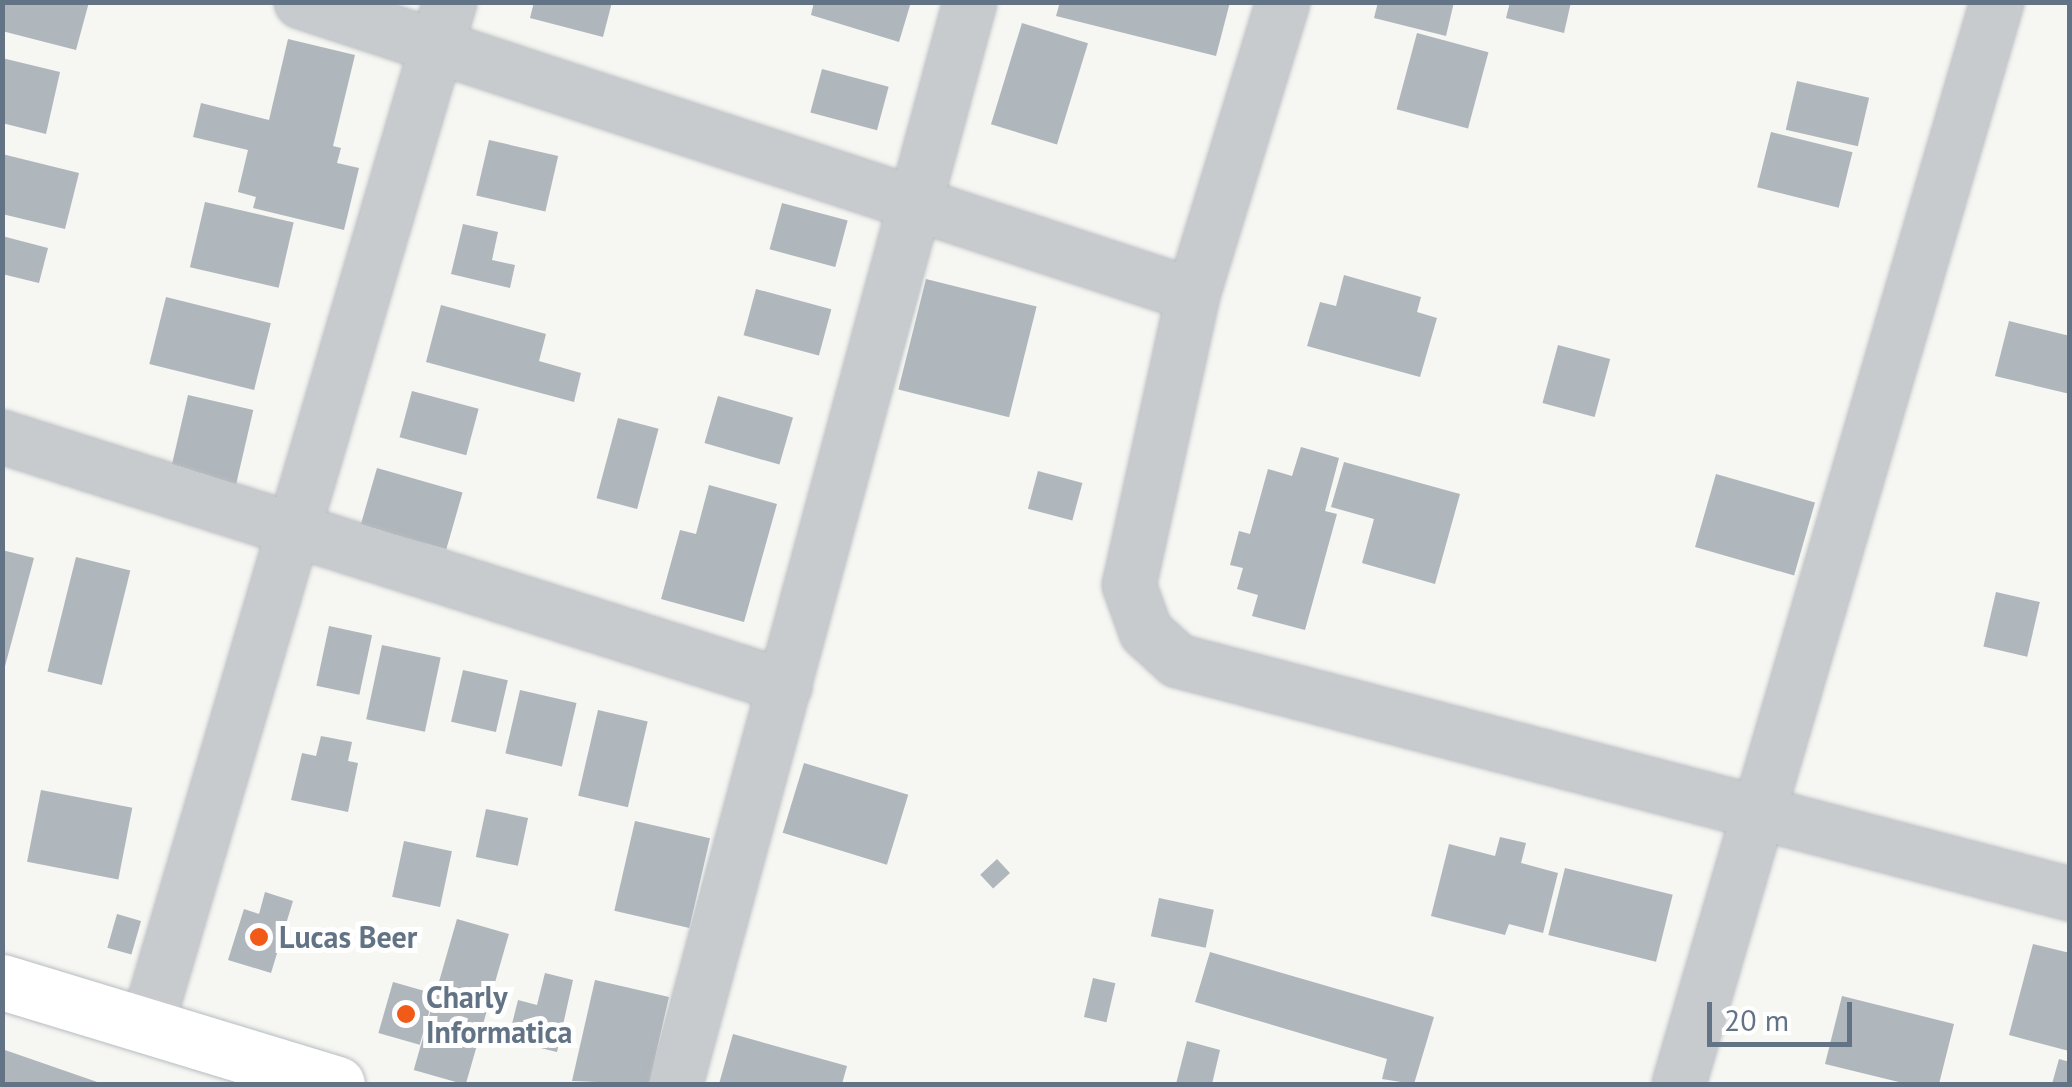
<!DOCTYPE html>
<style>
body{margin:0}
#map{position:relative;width:2072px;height:1087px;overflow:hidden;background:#f6f6f2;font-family:"PT Sans",sans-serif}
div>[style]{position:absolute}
.building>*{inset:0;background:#afb6bc;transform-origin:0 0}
.roads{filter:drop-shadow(0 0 2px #b7bcc1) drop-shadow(0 0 2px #b7bcc1)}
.street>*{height:52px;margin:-26px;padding:0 26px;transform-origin:26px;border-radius:26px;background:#c8cbce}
.secondary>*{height:55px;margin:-27.5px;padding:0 27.5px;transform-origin:27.5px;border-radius:27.5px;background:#fff}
.dots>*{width:28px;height:28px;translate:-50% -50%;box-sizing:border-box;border:5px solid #fff;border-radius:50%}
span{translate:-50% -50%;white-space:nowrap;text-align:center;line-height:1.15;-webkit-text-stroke:10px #fff;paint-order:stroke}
.poi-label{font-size:30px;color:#627385;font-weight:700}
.left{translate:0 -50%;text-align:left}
.frame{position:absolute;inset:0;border:5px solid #627385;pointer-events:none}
.scale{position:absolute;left:1707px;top:1002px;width:145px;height:45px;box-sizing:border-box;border:5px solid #627385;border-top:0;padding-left:12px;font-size:30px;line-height:35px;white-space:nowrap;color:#627385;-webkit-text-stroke:8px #fff;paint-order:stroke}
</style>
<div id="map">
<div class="building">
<i style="clip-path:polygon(2px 2px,89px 2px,76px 50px,2px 31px)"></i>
<i style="clip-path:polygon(534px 2px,612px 2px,603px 37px,530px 18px)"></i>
<i style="clip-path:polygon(814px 2px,911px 2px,899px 42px,811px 15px)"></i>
<i style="clip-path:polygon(1060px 2px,1230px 2px,1216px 56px,1056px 16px)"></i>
<i style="clip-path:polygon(1378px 2px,1454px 2px,1446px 36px,1374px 18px)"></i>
<i style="clip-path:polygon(1510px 2px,1571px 2px,1564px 33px,1506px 18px)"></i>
<i style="left:1022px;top:23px;width:69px;height:106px;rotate:17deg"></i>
<i style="left:1417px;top:33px;width:74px;height:79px;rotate:15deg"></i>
<i style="clip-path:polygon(288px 39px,355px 55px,333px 146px,341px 148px,337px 163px,359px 168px,344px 230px,253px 208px,256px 197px,238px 192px,248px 150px,193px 137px,201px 103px,269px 120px)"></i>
<i style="clip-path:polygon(2px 58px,60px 72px,46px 134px,2px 123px)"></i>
<i style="left:822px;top:69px;width:69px;height:45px;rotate:15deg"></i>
<i style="left:1797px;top:81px;width:74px;height:50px;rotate:13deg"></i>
<i style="left:1771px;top:132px;width:84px;height:57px;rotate:14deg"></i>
<i style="left:489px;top:140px;width:71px;height:57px;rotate:13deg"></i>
<i style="clip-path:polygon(2px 154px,79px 173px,65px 229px,2px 214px)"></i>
<i style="left:205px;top:202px;width:91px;height:67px;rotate:13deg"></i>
<i style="left:782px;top:203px;width:68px;height:48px;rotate:15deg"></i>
<i style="clip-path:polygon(463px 224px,498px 232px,492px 260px,515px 265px,510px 288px,451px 274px)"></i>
<i style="clip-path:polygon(2px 236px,48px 248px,39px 283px,2px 274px)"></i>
<i style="clip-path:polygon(1344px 275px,1421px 297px,1417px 312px,1437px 318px,1420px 377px,1307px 346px,1320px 302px,1336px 306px)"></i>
<i style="left:926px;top:279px;width:114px;height:114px;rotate:14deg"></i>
<i style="left:756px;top:289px;width:78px;height:48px;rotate:15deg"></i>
<i style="left:166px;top:297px;width:108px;height:69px;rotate:14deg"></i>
<i style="clip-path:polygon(441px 305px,546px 334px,539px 361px,581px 373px,574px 402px,426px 362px)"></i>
<i style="clip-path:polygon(2009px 321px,2070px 336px,2070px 394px,1995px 376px)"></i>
<i style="left:1558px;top:345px;width:54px;height:60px;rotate:15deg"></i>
<i style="left:412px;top:391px;width:69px;height:48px;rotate:15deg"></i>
<i style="left:188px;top:395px;width:67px;height:76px;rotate:13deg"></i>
<i style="left:718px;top:396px;width:78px;height:49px;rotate:16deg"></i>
<i style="left:618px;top:418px;width:42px;height:83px;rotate:15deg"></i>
<i style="clip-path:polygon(1301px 447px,1339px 458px,1325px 511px,1337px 514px,1305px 630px,1252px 616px,1258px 595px,1237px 589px,1243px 568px,1230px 565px,1239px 531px,1250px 534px,1268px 469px,1292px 476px)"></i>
<i style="clip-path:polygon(1344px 462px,1460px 494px,1435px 584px,1362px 563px,1374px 519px,1331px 507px)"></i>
<i style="left:377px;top:468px;width:89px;height:59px;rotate:16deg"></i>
<i style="left:1038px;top:471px;width:46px;height:39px;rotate:15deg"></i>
<i style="left:1716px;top:474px;width:103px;height:76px;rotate:16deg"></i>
<i style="clip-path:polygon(709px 485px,777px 504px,744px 622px,661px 599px,680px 530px,696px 534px)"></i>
<i style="clip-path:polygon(2px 550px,34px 558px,4px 670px,2px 670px)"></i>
<i style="left:76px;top:557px;width:56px;height:118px;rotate:14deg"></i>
<i style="left:1996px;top:592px;width:45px;height:56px;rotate:13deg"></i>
<i style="left:329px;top:626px;width:44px;height:61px;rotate:12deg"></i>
<i style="left:382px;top:645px;width:60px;height:76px;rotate:12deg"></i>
<i style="left:463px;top:670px;width:46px;height:53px;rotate:13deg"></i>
<i style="left:520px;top:690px;width:58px;height:65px;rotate:13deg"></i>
<i style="left:598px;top:710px;width:51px;height:88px;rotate:13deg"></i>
<i style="clip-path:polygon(321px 736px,352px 742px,348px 761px,358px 763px,348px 812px,291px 800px,302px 753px,316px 756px)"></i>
<i style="left:804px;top:763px;width:109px;height:73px;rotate:17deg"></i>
<i style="left:41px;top:790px;width:93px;height:73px;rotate:11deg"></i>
<i style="left:486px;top:809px;width:43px;height:49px;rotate:12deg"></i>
<i style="left:635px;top:821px;width:77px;height:92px;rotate:13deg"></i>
<i style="clip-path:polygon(1500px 837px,1526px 843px,1521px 863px,1558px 873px,1543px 933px,1509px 924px,1505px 935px,1431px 916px,1449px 844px,1495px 856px)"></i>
<i style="left:404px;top:841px;width:49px;height:57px;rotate:12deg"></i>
<i style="left:997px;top:859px;width:19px;height:23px;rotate:47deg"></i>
<i style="left:1565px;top:868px;width:111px;height:69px;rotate:14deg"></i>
<i style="clip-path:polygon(265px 892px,293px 901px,271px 973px,228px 960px,244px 909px,259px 914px)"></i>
<i style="left:1159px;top:898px;width:56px;height:39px;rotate:12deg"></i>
<i style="left:117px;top:914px;width:25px;height:35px;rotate:16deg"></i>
<i style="left:457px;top:919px;width:54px;height:157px;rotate:16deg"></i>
<i style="clip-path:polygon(2033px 944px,2070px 953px,2069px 1051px,2009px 1035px)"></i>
<i style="clip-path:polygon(1210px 952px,1434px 1017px,1414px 1084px,1382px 1079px,1387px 1059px,1195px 1002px)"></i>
<i style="clip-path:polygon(545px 973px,573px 980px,557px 1052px,508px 1040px,518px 1000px,537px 1005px)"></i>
<i style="left:1093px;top:978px;width:23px;height:40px;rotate:13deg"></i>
<i style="clip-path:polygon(595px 980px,669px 997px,649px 1084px,572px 1081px)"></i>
<i style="left:393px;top:982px;width:43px;height:53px;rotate:16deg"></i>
<i style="clip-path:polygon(1842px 996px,1954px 1024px,1939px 1084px,1907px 1084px,1825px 1064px)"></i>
<i style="clip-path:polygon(733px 1034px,847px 1066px,842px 1084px,719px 1084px)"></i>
<i style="clip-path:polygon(1187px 1041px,1220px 1050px,1212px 1084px,1176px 1084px)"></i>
<i style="clip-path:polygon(2px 1049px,103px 1084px,2px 1084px)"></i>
<i style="clip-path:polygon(2059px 1059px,2070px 1062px,2070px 1084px,2052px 1084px)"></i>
</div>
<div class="roads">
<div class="street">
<i style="left:301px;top:2px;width:939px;rotate:18.18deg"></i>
<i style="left:1283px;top:2px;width:307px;rotate:107.1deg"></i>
<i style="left:1193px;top:295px;width:297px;rotate:102.4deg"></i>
<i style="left:1129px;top:585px;width:50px;rotate:70.1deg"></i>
<i style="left:1146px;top:632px;width:43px;rotate:42.2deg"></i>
<i style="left:1178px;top:661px;width:922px;rotate:14.64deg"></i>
<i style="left:2px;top:437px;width:822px;rotate:17.64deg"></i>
<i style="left:147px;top:1026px;width:1068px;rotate:-73.52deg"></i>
<i style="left:676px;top:1084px;width:1121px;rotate:-74.8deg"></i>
<i style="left:1679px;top:1084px;width:1128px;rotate:-73.62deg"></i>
</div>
<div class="secondary">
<i style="left:2px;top:982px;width:350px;rotate:16.9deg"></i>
</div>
</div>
<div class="dots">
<i style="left:259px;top:937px;background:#f15b17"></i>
<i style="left:406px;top:1014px;background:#f15b17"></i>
</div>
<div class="poi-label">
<span class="left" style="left:279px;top:937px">Lucas Beer</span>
<span class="left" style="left:426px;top:1014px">Charly<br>Informatica</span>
</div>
<div class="frame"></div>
<div class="scale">20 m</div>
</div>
